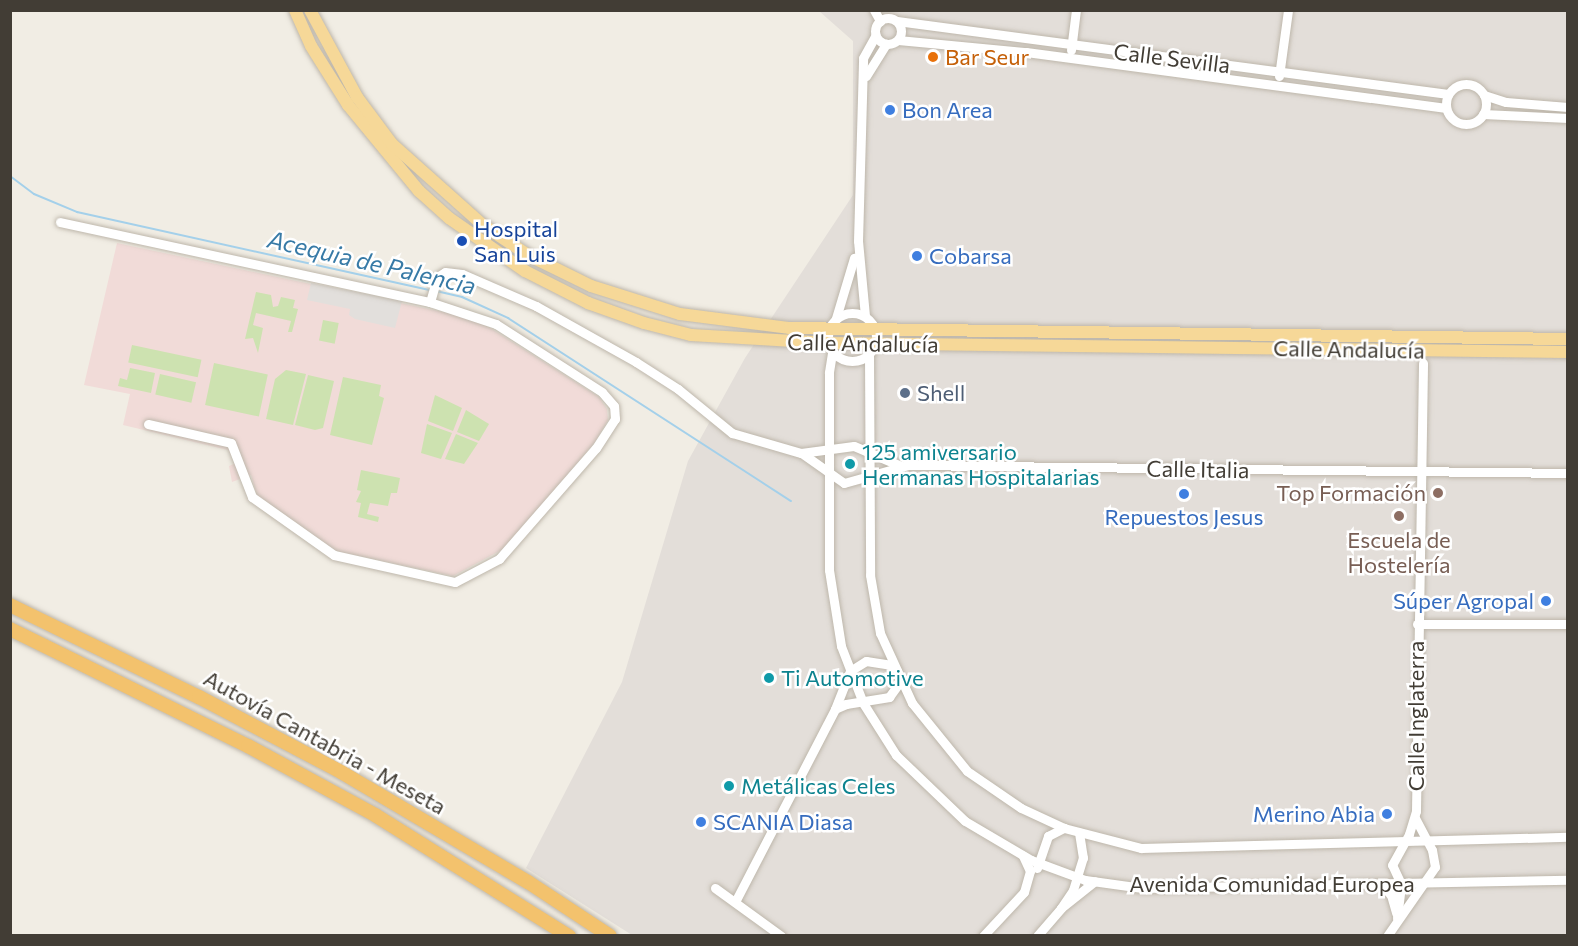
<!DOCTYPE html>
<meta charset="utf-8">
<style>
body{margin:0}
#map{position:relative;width:1578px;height:946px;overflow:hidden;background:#f1ede4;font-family:Commissioner,sans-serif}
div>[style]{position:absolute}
.industrial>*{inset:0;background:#e3ded9}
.medical>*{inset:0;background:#f1dbd8}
.green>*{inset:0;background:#cde2b0;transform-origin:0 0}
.parking>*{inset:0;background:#e2dfdc}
.stream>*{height:2px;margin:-1px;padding:0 1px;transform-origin:1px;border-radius:1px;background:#a4d0ea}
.roads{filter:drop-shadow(0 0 2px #beb7ab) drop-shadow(0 0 2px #beb7ab)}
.minor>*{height:9px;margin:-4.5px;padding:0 4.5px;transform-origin:4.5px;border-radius:4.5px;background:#fff}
.minor>.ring{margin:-4.5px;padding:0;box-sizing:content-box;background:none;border:9px solid #fff;border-radius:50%}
.major>*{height:12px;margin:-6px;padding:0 6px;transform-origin:6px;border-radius:6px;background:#f6d898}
.highway>*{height:14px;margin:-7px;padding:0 7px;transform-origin:7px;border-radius:7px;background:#f3c26d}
.dots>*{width:16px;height:16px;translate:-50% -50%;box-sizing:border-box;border:3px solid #fff;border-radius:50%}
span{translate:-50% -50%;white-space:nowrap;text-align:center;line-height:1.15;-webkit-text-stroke:5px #fff;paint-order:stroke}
.food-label{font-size:22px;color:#c56008}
.left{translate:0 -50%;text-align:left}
.street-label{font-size:22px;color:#423d35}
.shop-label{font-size:22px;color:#366cbe}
.right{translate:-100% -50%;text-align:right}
.transit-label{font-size:22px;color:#164399}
.service-label{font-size:22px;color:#4e5e75}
.culture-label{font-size:22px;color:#0d838f}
.education-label{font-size:22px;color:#785e54}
.water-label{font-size:24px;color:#377aa6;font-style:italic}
.frame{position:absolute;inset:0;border:12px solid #423d35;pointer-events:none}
</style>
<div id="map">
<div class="industrial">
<i style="clip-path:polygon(819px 11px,1567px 11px,1567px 935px,632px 935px,526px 868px,622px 682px,688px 461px,745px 358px,853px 195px,853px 41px)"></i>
</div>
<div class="medical">
<i style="clip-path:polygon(117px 243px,476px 319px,599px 397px,607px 409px,608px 420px,595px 442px,507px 547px,453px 576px,336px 551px,257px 496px,251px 475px,232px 482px,229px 466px,236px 463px,228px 450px,123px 425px,130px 394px,84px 385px)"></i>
</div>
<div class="green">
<i style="clip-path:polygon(256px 292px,271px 295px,273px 307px,278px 306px,281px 297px,295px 300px,293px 308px,298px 309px,292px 332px,288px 332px,291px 321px,256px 313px,253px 325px,263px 328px,258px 353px,253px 338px,245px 339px)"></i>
<i style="left:323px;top:320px;width:16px;height:21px;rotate:11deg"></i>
<i style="left:132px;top:345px;width:71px;height:18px;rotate:12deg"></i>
<i style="left:214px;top:363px;width:55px;height:43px;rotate:12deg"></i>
<i style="clip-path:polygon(130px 368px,155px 373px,151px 393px,118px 386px,120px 378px,127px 380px)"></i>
<i style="clip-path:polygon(286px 370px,306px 374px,293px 425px,266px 419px,275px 379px)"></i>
<i style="left:160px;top:374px;width:37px;height:21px;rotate:13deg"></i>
<i style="clip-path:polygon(308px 375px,334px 381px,323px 428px,315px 430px,295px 425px)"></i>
<i style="clip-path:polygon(343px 377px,381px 385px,379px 396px,384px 398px,372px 445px,330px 435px)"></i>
<i style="clip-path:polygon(435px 395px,462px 408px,453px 431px,428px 421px)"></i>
<i style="clip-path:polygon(466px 410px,489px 424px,479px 441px,457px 432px)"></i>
<i style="clip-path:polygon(427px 424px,452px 433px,441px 459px,421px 453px)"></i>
<i style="clip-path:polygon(456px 434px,478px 443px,464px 464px,445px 459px)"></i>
<i style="clip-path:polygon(361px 470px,400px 478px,397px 493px,391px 493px,388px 506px,370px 503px,367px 514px,379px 517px,378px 522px,358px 517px,361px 503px,356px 502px,361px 491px,357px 490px)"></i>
</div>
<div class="parking">
<i style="clip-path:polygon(311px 283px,402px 301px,395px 328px,355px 319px,349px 315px,350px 309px,307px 300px)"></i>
</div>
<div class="stream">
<i style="left:10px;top:176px;width:30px;rotate:37deg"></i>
<i style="left:34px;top:194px;width:47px;rotate:22.7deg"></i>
<i style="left:77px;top:212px;width:362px;rotate:12.5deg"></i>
<i style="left:436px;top:291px;width:27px;rotate:13deg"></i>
<i style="left:462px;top:297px;width:51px;rotate:24.5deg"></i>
<i style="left:508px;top:318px;width:337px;rotate:32.9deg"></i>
</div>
<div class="roads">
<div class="minor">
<i style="left:874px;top:10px;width:13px;rotate:61deg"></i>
<i class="ring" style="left:875px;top:18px;width:17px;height:17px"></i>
<i style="left:897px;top:21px;width:556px;rotate:7.55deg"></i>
<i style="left:898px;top:40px;width:129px;rotate:5.4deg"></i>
<i style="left:1026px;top:52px;width:424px;rotate:7.6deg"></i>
<i style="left:1071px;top:50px;width:40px;rotate:-82.9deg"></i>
<i style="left:866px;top:76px;width:38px;rotate:-58deg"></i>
<i style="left:1279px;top:76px;width:67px;rotate:-82.2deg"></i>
<i class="ring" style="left:1446px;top:84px;width:31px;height:31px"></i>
<i style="left:1484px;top:95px;width:23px;rotate:18deg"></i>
<i style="left:1506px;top:102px;width:62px;rotate:4.6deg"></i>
<i style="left:1483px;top:114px;width:85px;rotate:2.7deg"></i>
<i style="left:60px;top:222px;width:379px;rotate:12.2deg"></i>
<i class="ring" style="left:828px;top:313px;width:39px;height:39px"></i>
<i style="left:865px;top:316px;width:75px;rotate:-95.3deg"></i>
<i style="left:858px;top:241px;width:183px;rotate:-88.4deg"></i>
<i style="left:863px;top:58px;width:26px;rotate:-61deg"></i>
<i style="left:836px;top:318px;width:63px;rotate:-73.3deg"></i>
<i style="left:832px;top:353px;width:20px;rotate:99deg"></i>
<i style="left:829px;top:373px;width:197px;rotate:90deg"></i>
<i style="left:829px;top:570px;width:77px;rotate:81deg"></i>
<i style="left:841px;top:646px;width:61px;rotate:68.9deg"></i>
<i style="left:863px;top:703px;width:62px;rotate:57.6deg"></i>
<i style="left:896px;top:755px;width:95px;rotate:43.7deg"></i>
<i style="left:965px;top:821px;width:77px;rotate:30.6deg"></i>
<i style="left:1031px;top:860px;width:58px;rotate:20.3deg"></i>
<i style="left:1085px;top:880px;width:58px;rotate:8deg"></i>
<i style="left:1142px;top:888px;width:426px;rotate:-1.1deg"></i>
<i style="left:869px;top:355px;width:220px;rotate:89.7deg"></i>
<i style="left:870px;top:575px;width:59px;rotate:80.2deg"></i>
<i style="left:880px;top:633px;width:77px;rotate:65.4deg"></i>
<i style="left:912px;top:703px;width:87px;rotate:51deg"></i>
<i style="left:967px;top:771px;width:65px;rotate:34.4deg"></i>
<i style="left:1021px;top:808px;width:47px;rotate:24.9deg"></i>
<i style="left:1064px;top:828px;width:80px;rotate:14.6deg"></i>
<i style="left:1141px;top:848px;width:427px;rotate:-1.5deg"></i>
<i style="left:148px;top:424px;width:85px;rotate:12.9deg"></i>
<i style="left:231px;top:443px;width:58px;rotate:68.7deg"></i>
<i style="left:252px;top:497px;width:100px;rotate:35.3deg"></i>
<i style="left:334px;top:555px;width:124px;rotate:12.6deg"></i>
<i style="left:455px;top:582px;width:50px;rotate:-27.6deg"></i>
<i style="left:499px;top:559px;width:147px;rotate:-48.9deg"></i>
<i style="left:596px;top:448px;width:35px;rotate:-57deg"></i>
<i style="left:615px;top:419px;width:13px;rotate:-94deg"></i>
<i style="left:614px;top:406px;width:18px;rotate:-131deg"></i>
<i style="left:602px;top:392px;width:126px;rotate:-147.3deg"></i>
<i style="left:496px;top:324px;width:70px;rotate:-161.6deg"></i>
<i style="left:430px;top:302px;width:26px;rotate:-74deg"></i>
<i style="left:437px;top:277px;width:9px;rotate:-32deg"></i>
<i style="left:445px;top:272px;width:17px;rotate:7deg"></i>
<i style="left:462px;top:274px;width:81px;rotate:23.4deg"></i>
<i style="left:536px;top:306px;width:115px;rotate:29.2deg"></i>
<i style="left:636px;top:362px;width:50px;rotate:32.7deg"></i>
<i style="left:678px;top:389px;width:70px;rotate:39.2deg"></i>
<i style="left:732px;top:433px;width:72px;rotate:16.2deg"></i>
<i style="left:801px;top:453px;width:53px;rotate:-7.5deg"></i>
<i style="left:854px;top:446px;width:51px;rotate:23.1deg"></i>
<i style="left:803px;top:454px;width:50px;rotate:35.3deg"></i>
<i style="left:844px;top:483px;width:66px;rotate:-15.7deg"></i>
<i style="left:908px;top:465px;width:660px;rotate:0.69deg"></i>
<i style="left:1417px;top:624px;width:151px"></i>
<i style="left:835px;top:709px;width:12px;rotate:-24deg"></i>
<i style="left:846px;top:704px;width:44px;rotate:-9.2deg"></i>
<i style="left:889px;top:697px;width:19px;rotate:-54deg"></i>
<i style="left:1037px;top:868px;width:34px;rotate:-71deg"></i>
<i style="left:1048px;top:836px;width:18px;rotate:-27deg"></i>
<i style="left:1381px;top:884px;width:15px;rotate:48deg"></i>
<i style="left:1391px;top:895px;width:19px;rotate:74deg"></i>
<i style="left:715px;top:888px;width:82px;rotate:36deg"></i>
<i style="left:735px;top:902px;width:217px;rotate:-62.6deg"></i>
<i style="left:835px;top:709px;width:41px;rotate:-68.5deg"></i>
<i style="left:850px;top:671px;width:19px;rotate:-32deg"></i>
<i style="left:866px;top:661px;width:26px;rotate:9deg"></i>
<i style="left:1061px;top:908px;width:22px;rotate:-56deg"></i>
<i style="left:1073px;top:890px;width:34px;rotate:-73deg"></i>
<i style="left:1083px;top:858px;width:26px;rotate:-99deg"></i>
<i style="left:1397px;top:918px;width:34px;rotate:-83deg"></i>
<i style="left:1401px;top:884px;width:21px;rotate:-115deg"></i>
<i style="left:1392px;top:865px;width:35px;rotate:-61deg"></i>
<i style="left:1409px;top:834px;width:24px;rotate:-73deg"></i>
<i style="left:1416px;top:811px;width:448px;rotate:-89.1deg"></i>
<i style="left:983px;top:936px;width:60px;rotate:-47deg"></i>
<i style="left:1024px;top:892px;width:22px;rotate:-74deg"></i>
<i style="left:1030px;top:871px;width:17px;rotate:-115deg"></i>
<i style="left:1037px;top:936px;width:37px;rotate:-49deg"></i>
<i style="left:1061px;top:908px;width:43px;rotate:-38.5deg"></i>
<i style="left:1387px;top:936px;width:84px;rotate:-55.2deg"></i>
<i style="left:1435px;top:867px;width:17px;rotate:-100deg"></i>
<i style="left:1432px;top:850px;width:36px;rotate:-118deg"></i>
</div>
<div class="major">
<i style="left:295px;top:10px;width:39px;rotate:66deg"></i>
<i style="left:311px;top:46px;width:70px;rotate:57.9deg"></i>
<i style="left:348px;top:105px;width:112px;rotate:50.5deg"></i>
<i style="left:419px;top:191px;width:40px;rotate:42deg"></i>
<i style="left:449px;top:218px;width:93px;rotate:34.9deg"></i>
<i style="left:525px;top:271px;width:71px;rotate:26.9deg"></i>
<i style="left:588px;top:303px;width:59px;rotate:19.7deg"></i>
<i style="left:644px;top:323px;width:49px;rotate:14.3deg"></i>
<i style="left:691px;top:335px;width:137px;rotate:3.3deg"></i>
<i style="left:828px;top:343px;width:740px;rotate:0.7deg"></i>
<i style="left:310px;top:10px;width:99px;rotate:61.6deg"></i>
<i style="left:357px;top:97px;width:59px;rotate:53.3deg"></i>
<i style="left:392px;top:144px;width:122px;rotate:41.7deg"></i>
<i style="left:483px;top:225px;width:54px;rotate:33.7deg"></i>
<i style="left:528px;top:255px;width:70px;rotate:26.2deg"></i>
<i style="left:591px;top:286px;width:93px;rotate:17.5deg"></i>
<i style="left:680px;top:314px;width:111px;rotate:7.3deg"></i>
<i style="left:790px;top:328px;width:778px;rotate:0.81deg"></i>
</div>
<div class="highway">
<i style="left:10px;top:605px;width:210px;rotate:26deg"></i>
<i style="left:199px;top:697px;width:161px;rotate:27.8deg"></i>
<i style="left:341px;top:772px;width:217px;rotate:30.5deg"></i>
<i style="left:528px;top:882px;width:98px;rotate:33.4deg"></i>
<i style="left:10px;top:629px;width:265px;rotate:26.2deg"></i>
<i style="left:248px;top:746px;width:145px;rotate:28.5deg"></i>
<i style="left:375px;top:815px;width:229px;rotate:32deg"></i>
</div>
</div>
<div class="dots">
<i style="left:933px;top:57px;background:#e8710a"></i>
<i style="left:890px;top:110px;background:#3f7fe0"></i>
<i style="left:462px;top:241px;background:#1a4fb4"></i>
<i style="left:917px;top:256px;background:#3f7fe0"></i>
<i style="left:905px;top:393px;background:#5c6f8a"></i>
<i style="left:850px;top:464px;background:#0f9aa8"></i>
<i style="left:1438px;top:493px;background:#8d6e63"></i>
<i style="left:1184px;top:494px;background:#3f7fe0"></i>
<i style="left:1399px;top:516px;background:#8d6e63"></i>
<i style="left:1546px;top:601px;background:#3f7fe0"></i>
<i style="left:769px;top:678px;background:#0f9aa8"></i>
<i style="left:729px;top:786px;background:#0f9aa8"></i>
<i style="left:1387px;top:814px;background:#3f7fe0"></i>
<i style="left:701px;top:822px;background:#3f7fe0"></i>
</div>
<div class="food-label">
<span class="left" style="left:945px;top:57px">Bar Seur</span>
</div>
<div class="street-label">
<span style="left:1172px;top:58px;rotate:7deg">Calle Sevilla</span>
<span style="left:863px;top:343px;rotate:1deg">Calle Andalucía</span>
<span style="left:1349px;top:349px;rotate:1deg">Calle Andalucía</span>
<span style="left:1198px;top:469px;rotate:1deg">Calle Italia</span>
<span style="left:1416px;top:716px;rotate:-90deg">Calle Inglaterra</span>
<span style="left:325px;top:742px;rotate:29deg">Autovía Cantabria - Meseta</span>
<span style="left:1272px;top:884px">Avenida Comunidad Europea</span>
</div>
<div class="shop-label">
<span class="left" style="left:902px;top:110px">Bon Area</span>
<span class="left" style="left:929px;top:256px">Cobarsa</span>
<span style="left:1184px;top:517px">Repuestos Jesus</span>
<span class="right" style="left:1534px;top:601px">Súper Agropal</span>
<span class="right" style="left:1375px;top:814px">Merino Abia</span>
<span class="left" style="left:713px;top:822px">SCANIA Diasa</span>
</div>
<div class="transit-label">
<span class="left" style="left:474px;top:241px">Hospital<br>San Luis</span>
</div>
<div class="service-label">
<span class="left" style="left:917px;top:393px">Shell</span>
</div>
<div class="culture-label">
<span class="left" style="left:862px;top:464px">125 amiversario<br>Hermanas Hospitalarias</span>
<span class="left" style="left:781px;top:678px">Ti Automotive</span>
<span class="left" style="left:741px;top:786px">Metálicas Celes</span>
</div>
<div class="education-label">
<span class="right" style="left:1426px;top:493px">Top Formación</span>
<span style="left:1399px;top:552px">Escuela de<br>Hostelería</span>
</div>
<div class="water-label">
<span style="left:372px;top:262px;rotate:13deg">Acequia de Palencia</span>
</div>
<div class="frame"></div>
</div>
